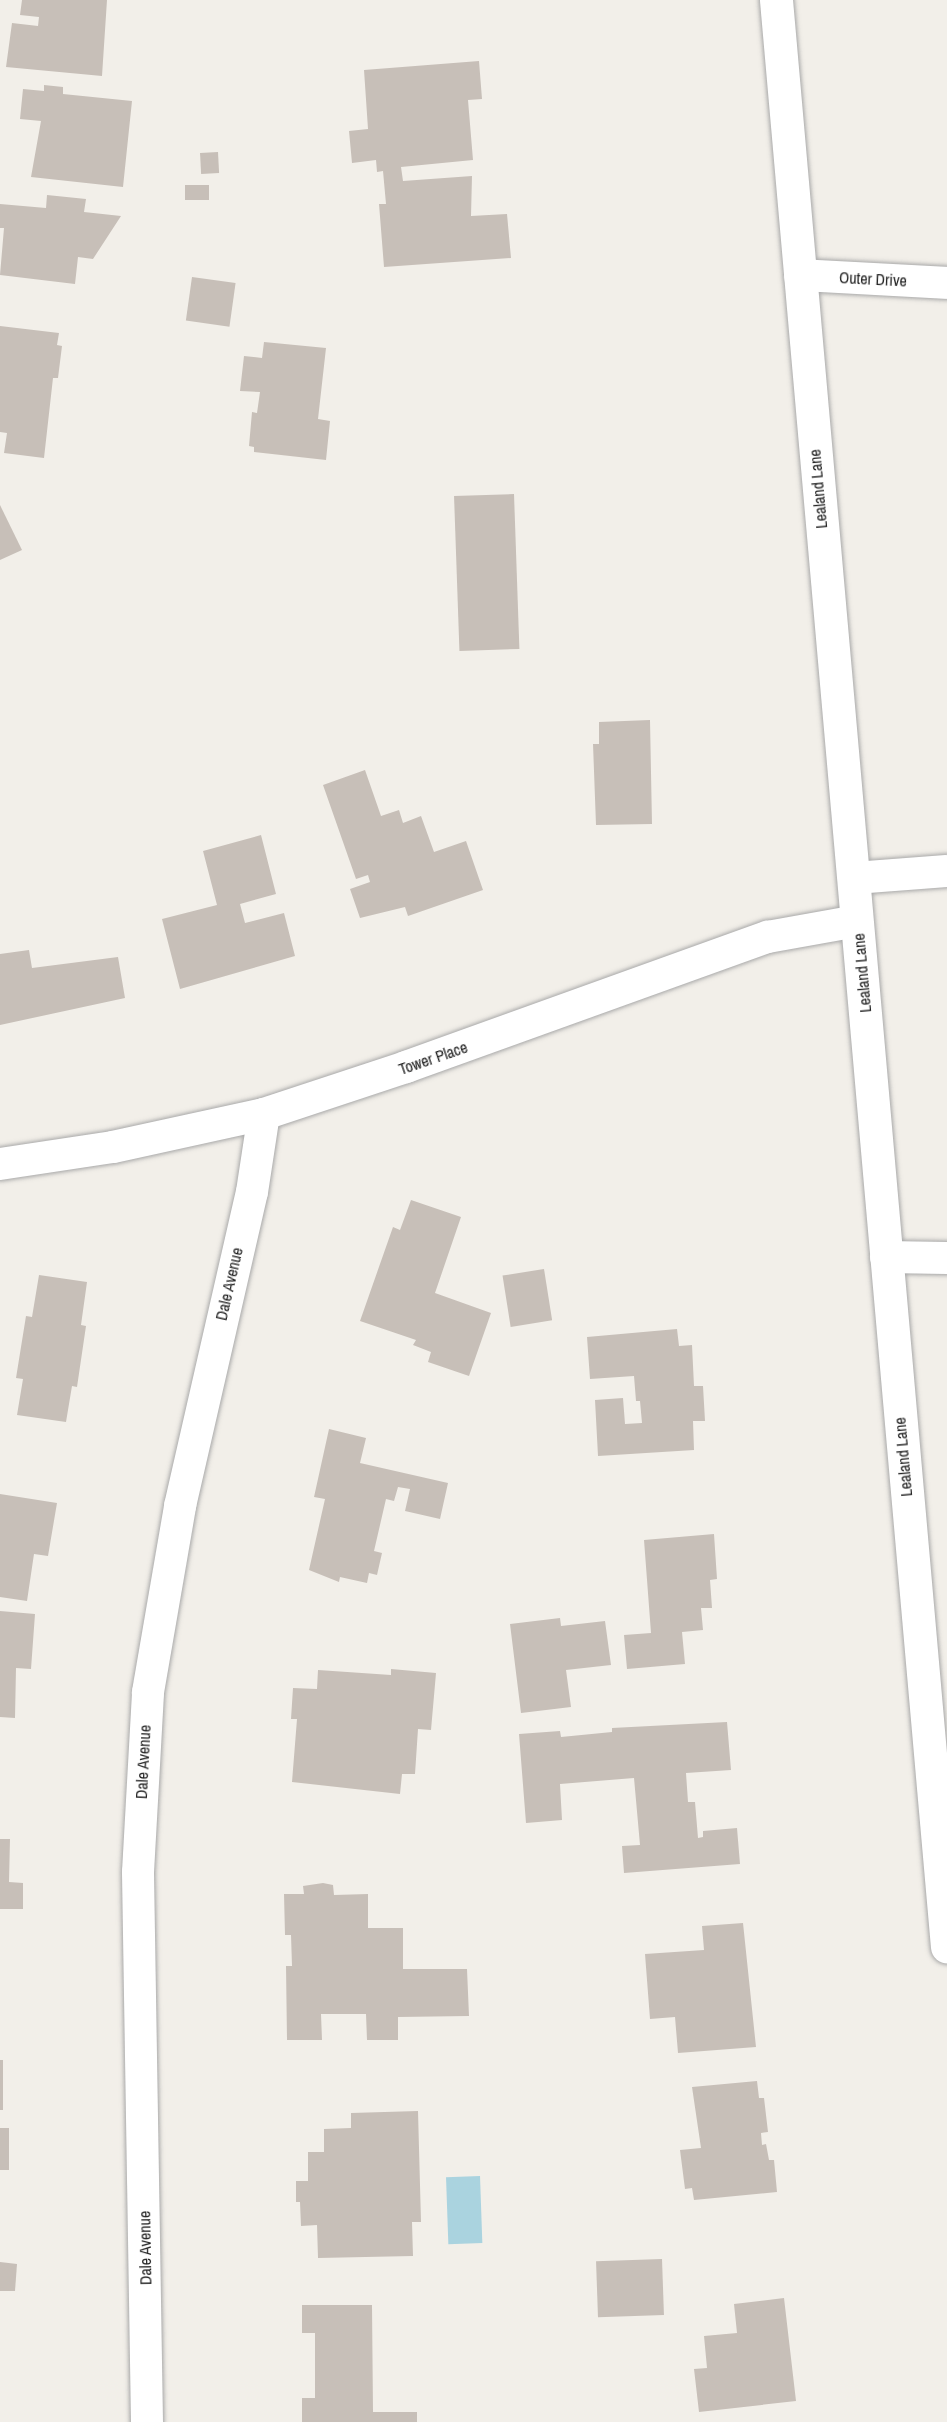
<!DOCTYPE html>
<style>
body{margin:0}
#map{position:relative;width:947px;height:2422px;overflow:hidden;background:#f2efe9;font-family:"Archivo Narrow",sans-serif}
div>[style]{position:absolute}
.water>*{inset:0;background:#aad3df;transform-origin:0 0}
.building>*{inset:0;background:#c7bfb8;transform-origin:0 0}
.roads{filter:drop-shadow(0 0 2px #a9a9a9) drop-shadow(0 0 2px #a9a9a9)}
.minor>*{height:32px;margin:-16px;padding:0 16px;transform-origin:16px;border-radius:16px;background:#fff}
.tertiary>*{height:33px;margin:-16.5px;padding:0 16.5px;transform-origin:16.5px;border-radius:16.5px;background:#fff}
span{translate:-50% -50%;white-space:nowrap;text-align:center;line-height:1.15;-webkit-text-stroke:6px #fff;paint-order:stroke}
.street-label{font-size:16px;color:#222}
</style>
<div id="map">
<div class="water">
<i style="left:480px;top:2176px;width:67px;height:34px;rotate:88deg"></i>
</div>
<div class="building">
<i style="clip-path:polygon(22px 0,107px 0,102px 76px,6px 67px,12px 23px,38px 26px,39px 17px,20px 15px)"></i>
<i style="clip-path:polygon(479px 61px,482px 99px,468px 100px,473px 160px,401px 167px,403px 181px,472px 176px,471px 216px,507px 214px,511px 258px,384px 267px,379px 204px,386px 204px,383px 171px,377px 172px,376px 160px,352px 163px,349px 131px,368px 129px,364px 70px)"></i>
<i style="clip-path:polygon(44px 85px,63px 87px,63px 94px,132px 101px,123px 187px,31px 177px,41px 121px,20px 119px,23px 89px,44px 91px)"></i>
<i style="left:218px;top:152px;width:21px;height:18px;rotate:87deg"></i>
<i style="left:185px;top:185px;width:24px;height:15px"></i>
<i style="clip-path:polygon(47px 195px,86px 199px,84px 212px,121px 216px,93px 259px,78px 257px,75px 284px,0 275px,4px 228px,0 228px,0 204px,46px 208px)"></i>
<i style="left:192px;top:277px;width:44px;height:44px;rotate:8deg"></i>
<i style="clip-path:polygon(0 326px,59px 333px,57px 345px,62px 346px,58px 378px,53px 378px,44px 458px,4px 453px,7px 433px,0 432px)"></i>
<i style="clip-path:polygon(264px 342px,326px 348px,318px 419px,330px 421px,326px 460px,254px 452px,254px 447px,249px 446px,252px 412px,257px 413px,260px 392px,240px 391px,244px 356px,262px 358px)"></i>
<i style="left:514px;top:494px;width:155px;height:60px;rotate:88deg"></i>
<i style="clip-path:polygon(0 505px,22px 550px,0 560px)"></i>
<i style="clip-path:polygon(650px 720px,652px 824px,596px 825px,593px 744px,599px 744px,599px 722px)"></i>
<i style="clip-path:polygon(365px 770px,381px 816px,399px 810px,403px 823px,421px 816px,434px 852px,466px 841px,483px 890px,408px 916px,405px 907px,360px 918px,350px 889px,370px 882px,368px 875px,356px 879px,323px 785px)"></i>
<i style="clip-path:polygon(261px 835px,276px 894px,240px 904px,245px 923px,284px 913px,295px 956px,180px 989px,162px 919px,217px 905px,203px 851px)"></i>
<i style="clip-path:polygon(29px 950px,32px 968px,118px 957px,125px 998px,0 1025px,0 954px)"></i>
<i style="clip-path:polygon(411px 1200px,461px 1217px,435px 1293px,491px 1313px,469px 1376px,428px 1362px,431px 1352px,413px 1345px,416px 1340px,360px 1321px,393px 1227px,400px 1230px)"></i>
<i style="left:544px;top:1269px;width:52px;height:42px;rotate:81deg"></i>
<i style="clip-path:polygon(39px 1275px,87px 1282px,81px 1325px,86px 1326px,77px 1387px,72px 1386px,66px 1422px,17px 1415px,23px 1379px,16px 1378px,26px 1316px,32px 1317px)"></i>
<i style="clip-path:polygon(677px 1329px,679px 1346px,692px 1345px,694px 1386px,703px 1386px,705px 1421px,693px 1421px,694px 1450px,598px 1456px,595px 1400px,623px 1398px,625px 1424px,642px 1423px,640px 1401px,636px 1401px,634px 1376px,590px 1379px,587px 1337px)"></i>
<i style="clip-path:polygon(329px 1429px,366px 1438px,360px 1463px,448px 1483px,440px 1519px,405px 1511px,410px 1489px,398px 1487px,394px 1501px,386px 1499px,374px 1551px,382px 1553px,377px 1575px,369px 1573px,367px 1583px,340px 1577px,339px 1582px,309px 1570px,325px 1499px,314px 1497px)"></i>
<i style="clip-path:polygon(0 1494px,57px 1503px,48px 1556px,34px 1554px,27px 1601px,0 1597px)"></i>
<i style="clip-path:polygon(714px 1534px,717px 1579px,710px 1580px,712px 1608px,701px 1608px,703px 1630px,682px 1632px,685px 1664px,627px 1669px,624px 1635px,651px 1633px,644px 1540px)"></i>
<i style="clip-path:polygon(0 1611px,35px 1614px,31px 1669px,16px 1668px,15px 1718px,0 1717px)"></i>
<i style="clip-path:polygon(560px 1618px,561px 1626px,605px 1621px,611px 1665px,566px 1670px,571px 1707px,521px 1713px,510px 1624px)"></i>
<i style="clip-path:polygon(391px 1669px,436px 1673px,431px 1730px,418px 1729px,415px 1774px,402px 1774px,400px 1794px,292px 1782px,297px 1719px,291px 1719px,293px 1688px,317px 1689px,318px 1670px,391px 1675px)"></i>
<i style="clip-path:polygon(727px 1722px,731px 1770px,686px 1773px,688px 1802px,695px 1802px,698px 1838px,703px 1837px,703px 1831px,737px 1828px,740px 1864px,624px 1873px,622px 1846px,640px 1845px,634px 1778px,560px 1784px,562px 1820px,526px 1823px,519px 1734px,560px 1731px,561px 1737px,612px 1732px,612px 1728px)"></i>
<i style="clip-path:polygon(0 1839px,10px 1839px,9px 1882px,23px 1883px,23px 1909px,0 1909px)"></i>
<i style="clip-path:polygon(323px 1883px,333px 1885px,334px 1895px,368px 1894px,368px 1928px,403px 1928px,403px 1969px,467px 1969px,469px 2016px,398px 2017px,398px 2040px,367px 2040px,366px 2014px,321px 2014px,322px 2040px,287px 2040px,286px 1966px,292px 1966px,291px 1935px,285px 1935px,284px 1894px,304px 1894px,303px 1886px)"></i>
<i style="clip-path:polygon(743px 1923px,756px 2047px,678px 2053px,675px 2017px,650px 2019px,645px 1954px,704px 1950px,702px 1926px)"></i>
<i style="left:0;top:2060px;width:3px;height:50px"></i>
<i style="clip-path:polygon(757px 2081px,759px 2098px,764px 2098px,768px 2132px,761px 2133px,762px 2145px,766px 2144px,769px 2160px,774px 2160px,777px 2192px,694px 2200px,692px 2188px,685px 2189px,680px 2150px,701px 2148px,692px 2087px)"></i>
<i style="clip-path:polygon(418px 2111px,421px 2222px,412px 2222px,413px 2256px,318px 2258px,317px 2225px,301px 2226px,300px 2202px,296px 2202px,296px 2181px,308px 2181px,308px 2152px,324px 2152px,324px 2129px,351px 2128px,351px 2113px)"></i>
<i style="left:0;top:2128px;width:9px;height:42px"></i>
<i style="left:662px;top:2259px;width:56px;height:66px;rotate:88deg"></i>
<i style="clip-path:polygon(0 2262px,17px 2264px,15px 2291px,0 2291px)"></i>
<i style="clip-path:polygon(784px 2298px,796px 2401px,699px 2412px,694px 2369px,707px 2368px,704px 2336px,737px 2333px,734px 2304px)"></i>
<i style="clip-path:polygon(302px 2305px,372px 2305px,373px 2412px,417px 2412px,417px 2422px,302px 2422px,302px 2398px,315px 2398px,315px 2333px,302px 2333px)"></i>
</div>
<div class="roads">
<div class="minor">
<i style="left:800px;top:275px;width:147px;rotate:3.1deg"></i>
<i style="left:854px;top:878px;width:93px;rotate:-4.3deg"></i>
<i style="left:0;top:1164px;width:114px;rotate:-8.6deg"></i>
<i style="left:113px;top:1147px;width:155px;rotate:-12.3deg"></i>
<i style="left:264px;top:1114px;width:150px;rotate:-18.3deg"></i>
<i style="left:406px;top:1067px;width:385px;rotate:-19.8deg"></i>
<i style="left:768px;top:937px;width:90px;rotate:-10.2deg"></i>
<i style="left:886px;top:1257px;width:61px;rotate:0.9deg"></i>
<i style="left:147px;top:2422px;width:550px;rotate:-90.94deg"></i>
<i style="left:138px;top:1872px;width:180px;rotate:-86.8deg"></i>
<i style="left:148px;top:1692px;width:189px;rotate:-80.2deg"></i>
<i style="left:180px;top:1506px;width:322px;rotate:-77.1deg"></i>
<i style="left:252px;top:1192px;width:79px;rotate:-81.3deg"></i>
</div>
<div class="tertiary">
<i style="left:776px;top:0;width:1954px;rotate:84.98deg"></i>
</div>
</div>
<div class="street-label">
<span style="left:873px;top:279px;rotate:3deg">Outer Drive</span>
<span style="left:818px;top:489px;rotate:-95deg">Lealand Lane</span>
<span style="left:862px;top:973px;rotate:-95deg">Lealand Lane</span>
<span style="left:433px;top:1058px;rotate:-19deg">Tower Place</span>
<span style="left:229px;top:1284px;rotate:-77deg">Dale Avenue</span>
<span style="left:903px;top:1457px;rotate:-95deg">Lealand Lane</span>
<span style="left:143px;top:1762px;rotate:-87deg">Dale Avenue</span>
<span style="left:145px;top:2248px;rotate:-91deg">Dale Avenue</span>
</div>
</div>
